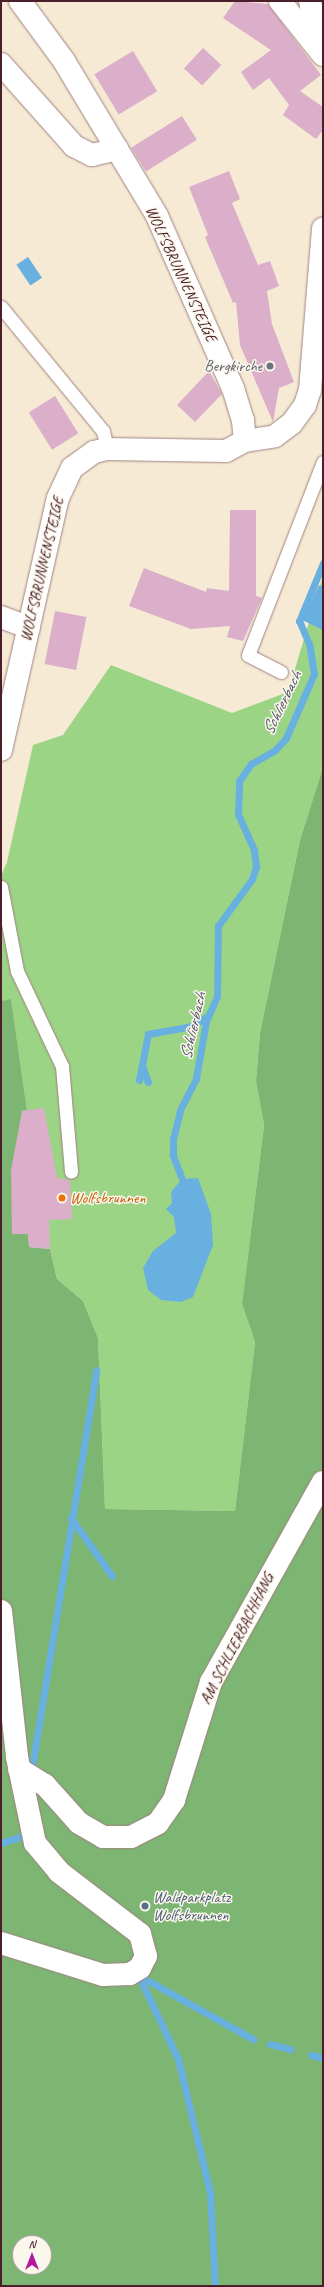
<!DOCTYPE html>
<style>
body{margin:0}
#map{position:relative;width:324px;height:2287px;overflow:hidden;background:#f6ead5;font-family:Caveat,sans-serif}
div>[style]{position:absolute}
.green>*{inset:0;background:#9cd486}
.forest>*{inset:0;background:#7db673}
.water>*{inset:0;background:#68b0e0;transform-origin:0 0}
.stream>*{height:7px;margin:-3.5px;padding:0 3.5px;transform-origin:3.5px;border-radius:3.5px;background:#68b0e0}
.building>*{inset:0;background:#dbaec9;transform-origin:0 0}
.roads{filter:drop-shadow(0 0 1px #a08480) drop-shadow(0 0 1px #a08480)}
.lane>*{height:13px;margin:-6.5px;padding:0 6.5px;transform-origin:6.5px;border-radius:6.5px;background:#fff}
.street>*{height:22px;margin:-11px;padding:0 11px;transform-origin:11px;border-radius:11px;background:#fff}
.dots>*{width:11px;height:11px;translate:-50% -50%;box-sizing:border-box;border:2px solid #fbf7ec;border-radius:50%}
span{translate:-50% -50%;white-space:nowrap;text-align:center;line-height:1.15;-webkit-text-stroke:3px #fbf7ec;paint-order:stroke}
.street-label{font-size:16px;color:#4a1f2b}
.worship-label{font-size:16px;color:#5b616d}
.right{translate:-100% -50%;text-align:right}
.food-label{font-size:16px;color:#c56008}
.left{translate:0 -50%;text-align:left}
.service-label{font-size:16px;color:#4e5e75}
.water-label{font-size:17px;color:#54526a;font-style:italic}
.frame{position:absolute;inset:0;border:2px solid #4a1f2b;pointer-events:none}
.north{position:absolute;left:12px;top:2235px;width:40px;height:40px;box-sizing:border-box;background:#fbf7ec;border:1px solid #b4a19f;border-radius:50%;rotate:0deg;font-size:11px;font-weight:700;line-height:16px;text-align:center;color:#4a1f2b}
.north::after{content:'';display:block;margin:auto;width:14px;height:18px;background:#b5179e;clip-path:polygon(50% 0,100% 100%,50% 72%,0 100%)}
</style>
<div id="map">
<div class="green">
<i style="clip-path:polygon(323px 576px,323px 767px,300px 840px,260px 1033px,256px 1081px,264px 1125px,242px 1304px,255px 1342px,235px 1511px,105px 1509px,98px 1338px,83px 1301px,57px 1279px,50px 1249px,29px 1247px,22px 1111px,27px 1110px,11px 1000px,1px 1001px,1px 876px,7px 862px,33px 745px,63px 735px,111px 665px,232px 713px,288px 692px)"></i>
</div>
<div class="forest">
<i style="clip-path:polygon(evenodd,323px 767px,323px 2286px,1px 2286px,1px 1001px,11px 999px,27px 1110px,22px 1111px,29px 1247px,50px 1249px,57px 1279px,83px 1301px,98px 1338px,105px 1509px,235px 1511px,255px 1342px,242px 1304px,264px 1125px,256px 1081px,260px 1033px,300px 840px,323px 767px,20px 2243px,44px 2243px,44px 2267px,20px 2267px,20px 2243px)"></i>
</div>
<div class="water">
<i style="left:28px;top:257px;width:25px;height:14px;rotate:56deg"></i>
<i style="clip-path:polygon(319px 585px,323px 587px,323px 630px,302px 620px)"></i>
<i style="clip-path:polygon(198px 1178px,211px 1214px,213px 1245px,193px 1297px,181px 1302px,161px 1300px,148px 1290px,143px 1268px,153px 1251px,176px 1233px,174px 1217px,166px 1209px,172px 1203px,171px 1192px,182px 1179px)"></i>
</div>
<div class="stream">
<i style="left:142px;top:1065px;width:18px;rotate:71deg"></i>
<i style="left:139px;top:1080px;width:47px;rotate:-78.9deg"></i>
<i style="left:148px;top:1034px;width:45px;rotate:-10.3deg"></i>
<i style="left:192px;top:1026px;width:19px;rotate:-32deg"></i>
<i style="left:182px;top:1179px;width:26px;rotate:-111deg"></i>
<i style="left:173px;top:1155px;width:16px;rotate:-90deg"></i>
<i style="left:173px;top:1139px;width:30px;rotate:-76deg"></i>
<i style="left:180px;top:1110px;width:36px;rotate:-63deg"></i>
<i style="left:196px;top:1078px;width:58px;rotate:-80deg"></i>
<i style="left:206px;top:1021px;width:27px;rotate:-66deg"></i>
<i style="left:217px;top:996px;width:70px;rotate:-89.2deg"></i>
<i style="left:218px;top:926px;width:58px;rotate:-54.1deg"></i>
<i style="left:252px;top:879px;width:13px;rotate:-72deg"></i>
<i style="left:256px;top:867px;width:17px;rotate:-97deg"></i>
<i style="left:254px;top:850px;width:39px;rotate:-114deg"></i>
<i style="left:238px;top:814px;width:33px;rotate:-88deg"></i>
<i style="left:239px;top:781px;width:21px;rotate:-55deg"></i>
<i style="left:251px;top:764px;width:28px;rotate:-30deg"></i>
<i style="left:275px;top:750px;width:16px;rotate:-47deg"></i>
<i style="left:286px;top:738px;width:70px;rotate:-66.4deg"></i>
<i style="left:314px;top:674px;width:30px;rotate:-99deg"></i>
<i style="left:309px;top:644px;width:25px;rotate:-113deg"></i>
<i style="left:299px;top:621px;width:63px;rotate:-67.5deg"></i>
<i style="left:71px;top:1518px;width:71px;rotate:54.7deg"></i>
<i style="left:32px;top:1767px;width:402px;rotate:-80.8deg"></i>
<i style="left:1px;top:1843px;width:23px;rotate:-18deg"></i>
<i style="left:145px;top:1979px;width:124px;rotate:29.1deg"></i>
<i style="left:141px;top:1981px;width:86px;rotate:64.6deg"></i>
<i style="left:178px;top:2059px;width:137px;rotate:76.5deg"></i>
<i style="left:210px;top:2192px;width:94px;rotate:87deg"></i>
<i style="left:270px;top:2044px;width:21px;rotate:14deg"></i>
<i style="left:311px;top:2055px;width:12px;rotate:14deg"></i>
</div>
<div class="building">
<i style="clip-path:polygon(235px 1px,268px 4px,321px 75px,300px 91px,323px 107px,323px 130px,316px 139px,283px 115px,289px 105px,269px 78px,253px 90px,241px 72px,271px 50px,223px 18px)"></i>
<i style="left:203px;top:48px;width:25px;height:28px;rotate:43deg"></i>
<i style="left:133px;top:51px;width:47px;height:45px;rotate:59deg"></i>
<i style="left:182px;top:116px;width:28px;height:60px;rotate:58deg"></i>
<i style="clip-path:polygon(229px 171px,240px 199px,232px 203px,258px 265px,270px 261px,279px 286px,267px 291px,272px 324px,294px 382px,279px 388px,273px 422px,240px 345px,236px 302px,233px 303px,205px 237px,208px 235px,189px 187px)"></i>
<i style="clip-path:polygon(209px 371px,222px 394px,195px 422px,177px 405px)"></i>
<i style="left:55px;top:396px;width:44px;height:31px;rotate:58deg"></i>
<i style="clip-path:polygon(230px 510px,256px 510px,256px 596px,262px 598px,243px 641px,227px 637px,230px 626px,191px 629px,129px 606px,144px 568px,206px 592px,207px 588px,229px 591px)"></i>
<i style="left:55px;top:611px;width:32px;height:54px;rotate:11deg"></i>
<i style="clip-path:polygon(44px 1108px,57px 1178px,70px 1180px,72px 1219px,49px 1220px,50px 1249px,29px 1247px,28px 1234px,12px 1234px,11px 1170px,22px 1111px)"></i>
</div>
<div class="roads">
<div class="lane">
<i style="left:1px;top:307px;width:161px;rotate:50.6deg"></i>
<i style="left:103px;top:431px;width:18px;rotate:77deg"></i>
<i style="left:281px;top:672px;width:37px;rotate:-153deg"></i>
<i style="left:248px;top:655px;width:207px;rotate:-68.8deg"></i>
<i style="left:1px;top:887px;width:86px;rotate:79.2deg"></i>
<i style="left:17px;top:971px;width:105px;rotate:64.7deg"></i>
<i style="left:62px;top:1066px;width:106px;rotate:85.1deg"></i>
</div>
<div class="street">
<i style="left:20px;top:1px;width:74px;rotate:53.7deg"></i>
<i style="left:64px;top:61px;width:181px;rotate:59deg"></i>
<i style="left:157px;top:216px;width:188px;rotate:66.2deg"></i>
<i style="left:233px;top:388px;width:34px;rotate:73deg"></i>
<i style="left:243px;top:420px;width:21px;rotate:85deg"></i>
<i style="left:280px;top:1px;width:69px;rotate:51.5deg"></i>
<i style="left:310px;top:1px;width:45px;rotate:78.4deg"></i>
<i style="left:1px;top:64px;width:110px;rotate:48.3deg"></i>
<i style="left:74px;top:146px;width:20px;rotate:27deg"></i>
<i style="left:92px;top:155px;width:26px;rotate:-13deg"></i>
<i style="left:1px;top:617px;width:30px;rotate:21deg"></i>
<i style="left:1px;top:750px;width:258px;rotate:-77.3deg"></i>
<i style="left:58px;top:498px;width:33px;rotate:-65deg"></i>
<i style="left:72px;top:468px;width:27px;rotate:-36deg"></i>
<i style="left:94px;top:452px;width:13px;rotate:-13deg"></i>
<i style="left:107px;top:449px;width:119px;rotate:1deg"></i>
<i style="left:226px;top:451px;width:21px;rotate:-28deg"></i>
<i style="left:245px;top:441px;width:30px;rotate:-9deg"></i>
<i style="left:275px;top:436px;width:21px;rotate:-37deg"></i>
<i style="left:292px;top:423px;width:22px;rotate:-54deg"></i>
<i style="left:305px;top:405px;width:16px;rotate:-72deg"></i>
<i style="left:310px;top:390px;width:162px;rotate:-85.4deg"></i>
<i style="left:1px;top:1611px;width:147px;rotate:83.7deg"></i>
<i style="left:17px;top:1757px;width:88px;rotate:78.2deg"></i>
<i style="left:35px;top:1843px;width:38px;rotate:50deg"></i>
<i style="left:59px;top:1872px;width:102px;rotate:37.4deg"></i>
<i style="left:140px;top:1934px;width:23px;rotate:75deg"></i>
<i style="left:146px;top:1956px;width:13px;rotate:117deg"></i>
<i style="left:140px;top:1968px;width:12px;rotate:149deg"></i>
<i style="left:130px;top:1974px;width:27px;rotate:178deg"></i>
<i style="left:103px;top:1975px;width:107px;rotate:-162.6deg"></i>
<i style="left:19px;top:1769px;width:31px;rotate:32deg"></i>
<i style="left:45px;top:1785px;width:51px;rotate:48.2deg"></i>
<i style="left:79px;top:1823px;width:28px;rotate:30deg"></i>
<i style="left:103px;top:1837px;width:28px"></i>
<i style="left:131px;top:1837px;width:30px;rotate:-27deg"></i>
<i style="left:158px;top:1823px;width:28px;rotate:-55deg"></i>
<i style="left:174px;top:1800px;width:124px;rotate:-72.6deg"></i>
<i style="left:211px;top:1682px;width:229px;rotate:-60.8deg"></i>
</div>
</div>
<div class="dots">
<i style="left:270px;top:366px;background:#6b7280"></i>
<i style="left:62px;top:1198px;background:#e8710a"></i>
<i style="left:145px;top:1906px;background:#5c6f8a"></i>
</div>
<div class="street-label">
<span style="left:181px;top:274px;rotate:65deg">WOLFSBRUNNENSTEIGE</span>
<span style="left:42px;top:569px;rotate:-77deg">WOLFSBRUNNENSTEIGE</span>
<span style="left:237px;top:1639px;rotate:-63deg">AM SCHLIERBACHHANG</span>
</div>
<div class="worship-label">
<span class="right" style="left:262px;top:366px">Bergkirche</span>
</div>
<div class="food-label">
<span class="left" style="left:70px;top:1198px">Wolfsbrunnen</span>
</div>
<div class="service-label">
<span class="left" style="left:153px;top:1906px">Waldparkplatz<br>Wolfsbrunnen</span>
</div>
<div class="water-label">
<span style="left:282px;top:703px;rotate:-64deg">Schlierbach</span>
<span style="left:193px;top:1026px;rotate:-77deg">Schlierbach</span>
</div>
<div class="frame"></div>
<div class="north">N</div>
</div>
